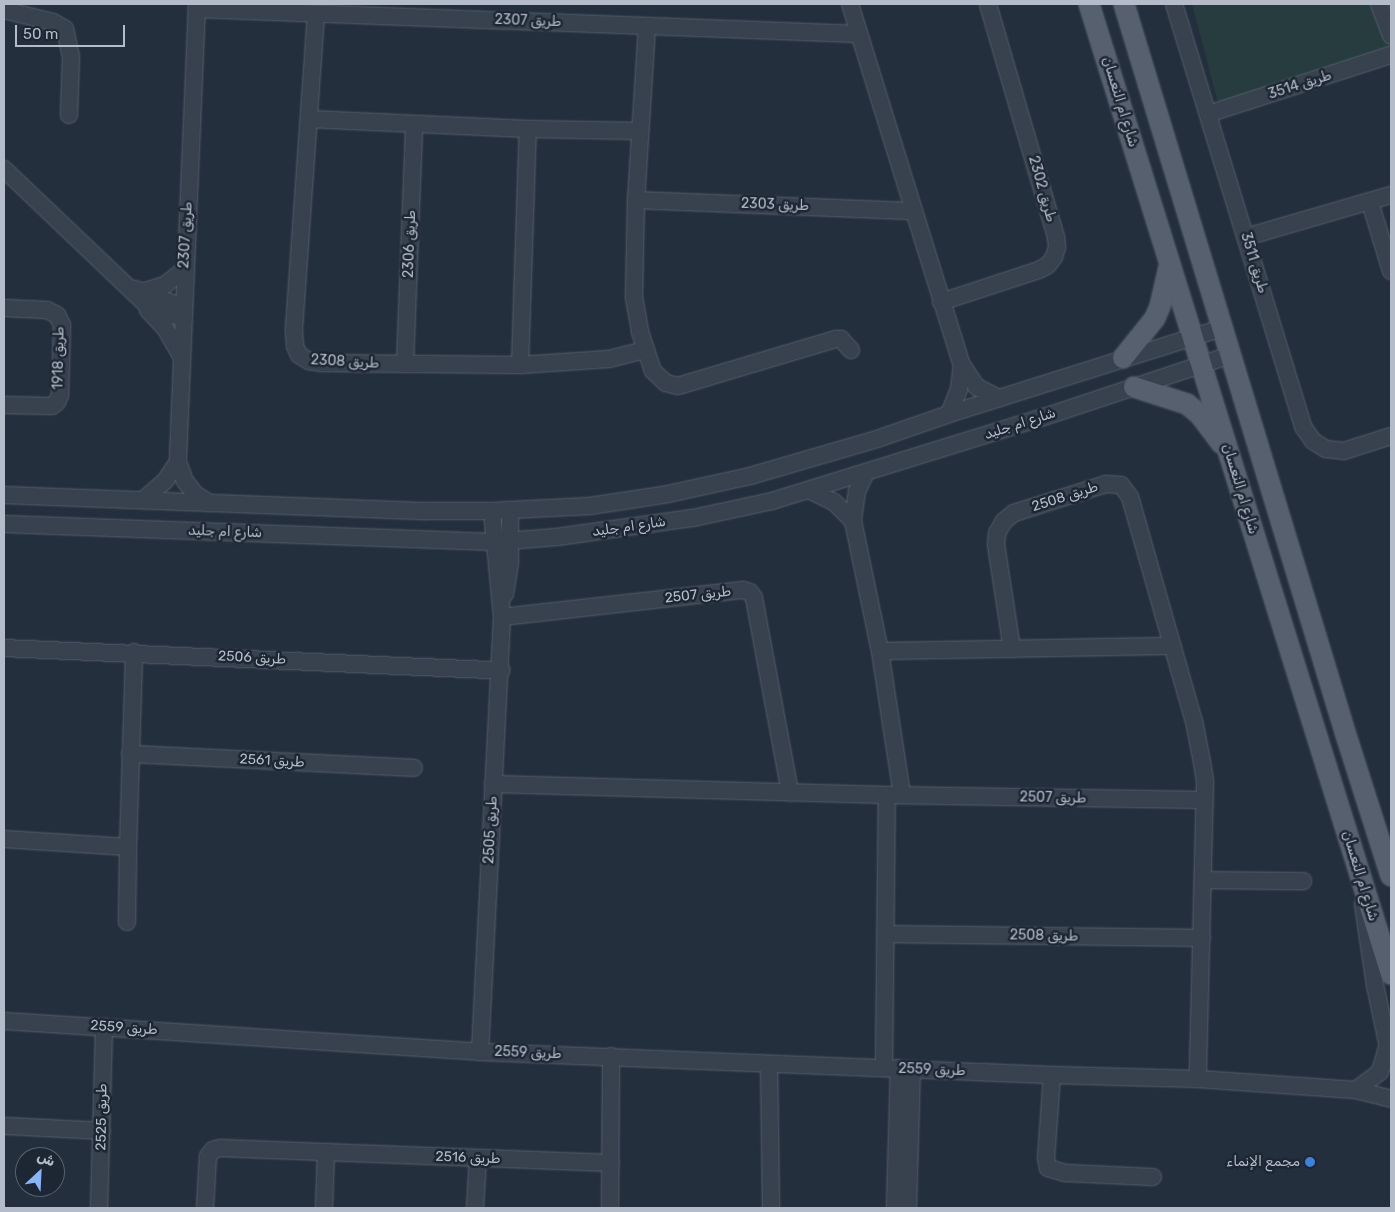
<!DOCTYPE html>
<meta charset="utf-8">
<style>
body{margin:0}
#map{position:relative;width:1395px;height:1212px;overflow:hidden;background:#242f3e;font-family:Rubik,"Noto Naskh Arabic",sans-serif}
div>[style]{position:absolute}
.green>*{inset:0;background:#263c3f}
.roads{filter:drop-shadow(0 0 1px #565f6c) drop-shadow(0 0 1px #565f6c)}
.minor>*{height:16px;margin:-8px;padding:0 8px;transform-origin:8px;border-radius:8px;background:#38414e}
.major>*{height:20px;margin:-10px;padding:0 10px;transform-origin:10px;border-radius:10px;background:#56606e}
.dots>*{width:14px;height:14px;translate:-50% -50%;box-sizing:border-box;border:2px solid #1d2633;border-radius:50%}
span{translate:-50% -50%;white-space:nowrap;text-align:center;line-height:1.15;-webkit-text-stroke:5px #1d2633;paint-order:stroke}
.street-label{font-size:14px;color:#b4bcc9}
.poi-label{font-size:14px;color:#b4bcc9}
.right{translate:-100% -50%;text-align:right}
.frame{position:absolute;inset:0;border:5px solid #b4bcc9;pointer-events:none}
.north{position:absolute;left:15px;top:1147px;width:50px;height:50px;box-sizing:border-box;background:#1d2633;border:1px solid #59626f;border-radius:50%;rotate:25deg;font-size:14px;font-weight:700;line-height:20px;text-align:center;color:#b4bcc9}
.north::after{content:'';display:block;margin:auto;width:18px;height:22px;background:#8ab4f8;clip-path:polygon(50% 0,100% 100%,50% 72%,0 100%)}
.scale{position:absolute;left:15px;top:25px;width:110px;height:22px;box-sizing:border-box;border:2px solid #b4bcc9;border-top:0;padding-left:6px;font-size:15px;line-height:18px;white-space:nowrap;color:#b4bcc9;-webkit-text-stroke:4px #1d2633;paint-order:stroke}
</style>
<div id="map">
<div class="green">
<i style="clip-path:polygon(1192px 4px,1376px 4px,1390px 47px,1218px 103px)"></i>
</div>
<div class="roads">
<div class="minor">
<i style="left:197px;top:4px;width:458px;rotate:92.4deg"></i>
<i style="left:178px;top:462px;width:20px;rotate:70deg"></i>
<i style="left:185px;top:481px;width:16px;rotate:52deg"></i>
<i style="left:195px;top:494px;width:17px;rotate:33deg"></i>
<i style="left:850px;top:4px;width:378px;rotate:72.8deg"></i>
<i style="left:962px;top:365px;width:27px;rotate:56deg"></i>
<i style="left:977px;top:387px;width:25px;rotate:27deg"></i>
<i style="left:1174px;top:4px;width:443px;rotate:73deg"></i>
<i style="left:1304px;top:428px;width:16px;rotate:55deg"></i>
<i style="left:1313px;top:441px;width:15px;rotate:32deg"></i>
<i style="left:1326px;top:449px;width:18px;rotate:6deg"></i>
<i style="left:1344px;top:451px;width:49px;rotate:-17.7deg"></i>
<i style="left:1379px;top:4px;width:34px;rotate:69deg"></i>
<i style="left:197px;top:9px;width:662px;rotate:2.16deg"></i>
<i style="left:4px;top:10px;width:50px;rotate:13.8deg"></i>
<i style="left:53px;top:22px;width:14px;rotate:30deg"></i>
<i style="left:65px;top:29px;width:29px;rotate:78deg"></i>
<i style="left:71px;top:57px;width:58px;rotate:92deg"></i>
<i style="left:316px;top:14px;width:318px;rotate:94deg"></i>
<i style="left:294px;top:331px;width:15px;rotate:86deg"></i>
<i style="left:295px;top:346px;width:10px;rotate:66deg"></i>
<i style="left:299px;top:355px;width:12px;rotate:31deg"></i>
<i style="left:309px;top:361px;width:13px;rotate:9deg"></i>
<i style="left:322px;top:363px;width:198px;rotate:0.6deg"></i>
<i style="left:520px;top:365px;width:89px;rotate:-3.9deg"></i>
<i style="left:609px;top:359px;width:37px;rotate:-14deg"></i>
<i style="left:647px;top:26px;width:174px;rotate:93.6deg"></i>
<i style="left:636px;top:200px;width:97px;rotate:91.2deg"></i>
<i style="left:634px;top:297px;width:36px;rotate:80deg"></i>
<i style="left:640px;top:332px;width:41px;rotate:71.6deg"></i>
<i style="left:653px;top:371px;width:18px;rotate:43deg"></i>
<i style="left:666px;top:383px;width:12px;rotate:14deg"></i>
<i style="left:678px;top:386px;width:165px;rotate:-16.6deg"></i>
<i style="left:836px;top:339px;width:5px"></i>
<i style="left:841px;top:339px;width:15px;rotate:48deg"></i>
<i style="left:1208px;top:114px;width:192px;rotate:-17.9deg"></i>
<i style="left:309px;top:119px;width:219px;rotate:2.6deg"></i>
<i style="left:528px;top:129px;width:112px;rotate:1deg"></i>
<i style="left:4px;top:169px;width:197px;rotate:43.6deg"></i>
<i style="left:147px;top:305px;width:20px;rotate:27deg"></i>
<i style="left:165px;top:314px;width:18px;rotate:9deg"></i>
<i style="left:636px;top:200px;width:278px;rotate:2.3deg"></i>
<i style="left:1370px;top:202px;width:72px;rotate:73.1deg"></i>
<i style="left:1246px;top:237px;width:151px;rotate:-16.2deg"></i>
<i style="left:135px;top:289px;width:51px;rotate:20.6deg"></i>
<i style="left:142px;top:292px;width:24px;rotate:-17deg"></i>
<i style="left:165px;top:285px;width:26px;rotate:-39deg"></i>
<i style="left:941px;top:302px;width:103px;rotate:-18.1deg"></i>
<i style="left:1039px;top:270px;width:10px;rotate:-29deg"></i>
<i style="left:1048px;top:265px;width:10px;rotate:-53deg"></i>
<i style="left:1054px;top:257px;width:10px;rotate:-73deg"></i>
<i style="left:1057px;top:247px;width:10px;rotate:-96deg"></i>
<i style="left:1056px;top:237px;width:243px;rotate:-106.3deg"></i>
<i style="left:4px;top:308px;width:43px;rotate:2.7deg"></i>
<i style="left:47px;top:310px;width:11px;rotate:27deg"></i>
<i style="left:57px;top:315px;width:11px;rotate:63deg"></i>
<i style="left:62px;top:325px;width:70px;rotate:91.6deg"></i>
<i style="left:60px;top:395px;width:8px;rotate:113deg"></i>
<i style="left:57px;top:402px;width:6px;rotate:141deg"></i>
<i style="left:52px;top:406px;width:48px;rotate:-178.8deg"></i>
<i style="left:148px;top:310px;width:25px;rotate:47deg"></i>
<i style="left:165px;top:328px;width:32px;rotate:60deg"></i>
<i style="left:405px;top:364px;width:239px;rotate:-87.8deg"></i>
<i style="left:520px;top:365px;width:236px;rotate:-88.1deg"></i>
<i style="left:949px;top:414px;width:27px;rotate:-68deg"></i>
<i style="left:959px;top:389px;width:24px;rotate:-83deg"></i>
<i style="left:866px;top:472px;width:21px;rotate:115deg"></i>
<i style="left:857px;top:491px;width:30px;rotate:98deg"></i>
<i style="left:853px;top:521px;width:133px;rotate:78.3deg"></i>
<i style="left:880px;top:651px;width:146px;rotate:81.3deg"></i>
<i style="left:809px;top:490px;width:28px;rotate:26deg"></i>
<i style="left:834px;top:502px;width:27px;rotate:45deg"></i>
<i style="left:4px;top:495px;width:423px;rotate:2.2deg"></i>
<i style="left:427px;top:511px;width:65px"></i>
<i style="left:492px;top:511px;width:98px;rotate:-2.9deg"></i>
<i style="left:590px;top:506px;width:79px;rotate:-8.7deg"></i>
<i style="left:668px;top:494px;width:84px;rotate:-12.4deg"></i>
<i style="left:750px;top:476px;width:132px;rotate:-16.2deg"></i>
<i style="left:877px;top:439px;width:76px;rotate:-19.1deg"></i>
<i style="left:949px;top:414px;width:286px;rotate:-17.5deg"></i>
<i style="left:143px;top:500px;width:29px;rotate:-41deg"></i>
<i style="left:165px;top:481px;width:23px;rotate:-56deg"></i>
<i style="left:4px;top:524px;width:490px;rotate:2.1deg"></i>
<i style="left:494px;top:542px;width:63px;rotate:-4.5deg"></i>
<i style="left:557px;top:537px;width:137px;rotate:-8deg"></i>
<i style="left:693px;top:518px;width:81px;rotate:-12.1deg"></i>
<i style="left:772px;top:501px;width:285px;rotate:-17.2deg"></i>
<i style="left:1044px;top:417px;width:196px;rotate:-18.4deg"></i>
<i style="left:505px;top:594px;width:33px;rotate:-81deg"></i>
<i style="left:510px;top:561px;width:51px;rotate:-90deg"></i>
<i style="left:502px;top:617px;width:243px;rotate:-6.4deg"></i>
<i style="left:743px;top:590px;width:7px;rotate:16deg"></i>
<i style="left:750px;top:592px;width:7px;rotate:56deg"></i>
<i style="left:754px;top:598px;width:198px;rotate:79.5deg"></i>
<i style="left:4px;top:648px;width:498px;rotate:2.6deg"></i>
<i style="left:1012px;top:649px;width:105px;rotate:-98.7deg"></i>
<i style="left:996px;top:545px;width:12px;rotate:-85deg"></i>
<i style="left:997px;top:533px;width:14px;rotate:-60deg"></i>
<i style="left:1004px;top:521px;width:13px;rotate:-39deg"></i>
<i style="left:1014px;top:513px;width:96px;rotate:-17.5deg"></i>
<i style="left:1106px;top:484px;width:15px;rotate:4deg"></i>
<i style="left:1121px;top:485px;width:15px;rotate:53deg"></i>
<i style="left:1130px;top:497px;width:233px;rotate:74.1deg"></i>
<i style="left:1194px;top:721px;width:42px;rotate:79deg"></i>
<i style="left:1202px;top:762px;width:20px;rotate:81deg"></i>
<i style="left:1205px;top:782px;width:297px;rotate:91.4deg"></i>
<i style="left:880px;top:651px;width:292px;rotate:-1deg"></i>
<i style="left:130px;top:754px;width:284px;rotate:2.8deg"></i>
<i style="left:493px;top:784px;width:394px;rotate:1.6deg"></i>
<i style="left:887px;top:795px;width:317px;rotate:0.9deg"></i>
<i style="left:4px;top:839px;width:124px;rotate:3.7deg"></i>
<i style="left:128px;top:847px;width:195px;rotate:-88.2deg"></i>
<i style="left:1203px;top:880px;width:100px;rotate:0.6deg"></i>
<i style="left:1363px;top:904px;width:82px;rotate:81.6deg"></i>
<i style="left:1375px;top:985px;width:78px;rotate:78.1deg"></i>
<i style="left:127px;top:922px;width:75px;rotate:-89.2deg"></i>
<i style="left:886px;top:934px;width:316px;rotate:0.7deg"></i>
<i style="left:4px;top:1021px;width:477px;rotate:3.7deg"></i>
<i style="left:480px;top:1052px;width:572px;rotate:2.3deg"></i>
<i style="left:1052px;top:1075px;width:146px;rotate:1.6deg"></i>
<i style="left:1198px;top:1079px;width:158px;rotate:4deg"></i>
<i style="left:1356px;top:1090px;width:36px;rotate:14deg"></i>
<i style="left:480px;top:1052px;width:436px;rotate:-87.1deg"></i>
<i style="left:502px;top:617px;width:106px;rotate:-95.4deg"></i>
<i style="left:769px;top:1064px;width:144px;rotate:89.2deg"></i>
<i style="left:884px;top:1067px;width:272px;rotate:-89.4deg"></i>
<i style="left:1052px;top:1075px;width:83px;rotate:94.1deg"></i>
<i style="left:1046px;top:1158px;width:10px;rotate:79deg"></i>
<i style="left:1048px;top:1168px;width:19px;rotate:16deg"></i>
<i style="left:1066px;top:1173px;width:87px;rotate:2.6deg"></i>
<i style="left:1356px;top:1090px;width:30px;rotate:-37deg"></i>
<i style="left:1380px;top:1072px;width:25px;rotate:-74deg"></i>
<i style="left:4px;top:1126px;width:98px;rotate:2.9deg"></i>
<i style="left:99px;top:1208px;width:181px;rotate:-88.4deg"></i>
<i style="left:205px;top:1208px;width:52px;rotate:-86.7deg"></i>
<i style="left:208px;top:1156px;width:8px;rotate:-50deg"></i>
<i style="left:213px;top:1150px;width:7px;rotate:-16deg"></i>
<i style="left:220px;top:1148px;width:391px;rotate:2.2deg"></i>
<i style="left:324px;top:1208px;width:56px;rotate:-88deg"></i>
<i style="left:475px;top:1208px;width:50px;rotate:-86.6deg"></i>
<i style="left:610px;top:1208px;width:152px;rotate:-89.6deg"></i>
<i style="left:895px;top:1208px;width:140px;rotate:-88.4deg"></i>
<i style="left:908px;top:1208px;width:139px;rotate:-88.4deg"></i>
</div>
<div class="major">
<i style="left:1089px;top:4px;width:1016px;rotate:72.71deg"></i>
<i style="left:1124px;top:4px;width:761px;rotate:73.11deg"></i>
<i style="left:1345px;top:732px;width:151px;rotate:72.3deg"></i>
<i style="left:1123px;top:358px;width:51px;rotate:-51.3deg"></i>
<i style="left:1155px;top:318px;width:13px;rotate:-67deg"></i>
<i style="left:1160px;top:306px;width:39px;rotate:-77deg"></i>
<i style="left:1134px;top:387px;width:56px;rotate:17.8deg"></i>
<i style="left:1187px;top:404px;width:17px;rotate:40deg"></i>
<i style="left:1200px;top:415px;width:36px;rotate:53deg"></i>
</div>
</div>
<div class="dots">
<i style="left:1310px;top:1162px;background:#3f7fe0"></i>
</div>
<div class="street-label">
<span style="left:528px;top:21px;rotate:2deg">طريق 2307</span>
<span style="left:1300px;top:85px;rotate:-18deg">طريق 3514</span>
<span style="left:1120px;top:102px;rotate:73deg">شارع ام النعسان</span>
<span style="left:1042px;top:189px;rotate:74deg">طريق 2302</span>
<span style="left:775px;top:205px;rotate:2deg">طريق 2303</span>
<span style="left:186px;top:235px;rotate:-87deg">طريق 2307</span>
<span style="left:410px;top:244px;rotate:-88deg">طريق 2306</span>
<span style="left:1254px;top:263px;rotate:73deg">طريق 3511</span>
<span style="left:59px;top:358px;rotate:-89deg">طريق 1918</span>
<span style="left:345px;top:362px;rotate:3deg">طريق 2308</span>
<span style="left:1020px;top:424px;rotate:-18deg">شارع ام جليد</span>
<span style="left:1240px;top:489px;rotate:73deg">شارع ام النعسان</span>
<span style="left:1065px;top:497px;rotate:-18deg">طريق 2508</span>
<span style="left:629px;top:527px;rotate:-8deg">شارع ام جليد</span>
<span style="left:225px;top:532px;rotate:2deg">شارع ام جليد</span>
<span style="left:698px;top:595px;rotate:-6deg">طريق 2507</span>
<span style="left:252px;top:658px;rotate:3deg">طريق 2506</span>
<span style="left:272px;top:761px;rotate:3deg">طريق 2561</span>
<span style="left:1053px;top:798px;rotate:1deg">طريق 2507</span>
<span style="left:491px;top:830px;rotate:-87deg">طريق 2505</span>
<span style="left:1360px;top:876px;rotate:73deg">شارع ام النعسان</span>
<span style="left:1044px;top:936px;rotate:1deg">طريق 2508</span>
<span style="left:124px;top:1028px;rotate:4deg">طريق 2559</span>
<span style="left:528px;top:1053px;rotate:2deg">طريق 2559</span>
<span style="left:932px;top:1070px;rotate:2deg">طريق 2559</span>
<span style="left:102px;top:1117px;rotate:-89deg">طريق 2525</span>
<span style="left:468px;top:1158px;rotate:2deg">طريق 2516</span>
</div>
<div class="poi-label">
<span class="right" style="left:1300px;top:1162px">مجمع الإنماء</span>
</div>
<div class="frame"></div>
<div class="north">ش</div>
<div class="scale">50 m</div>
</div>
